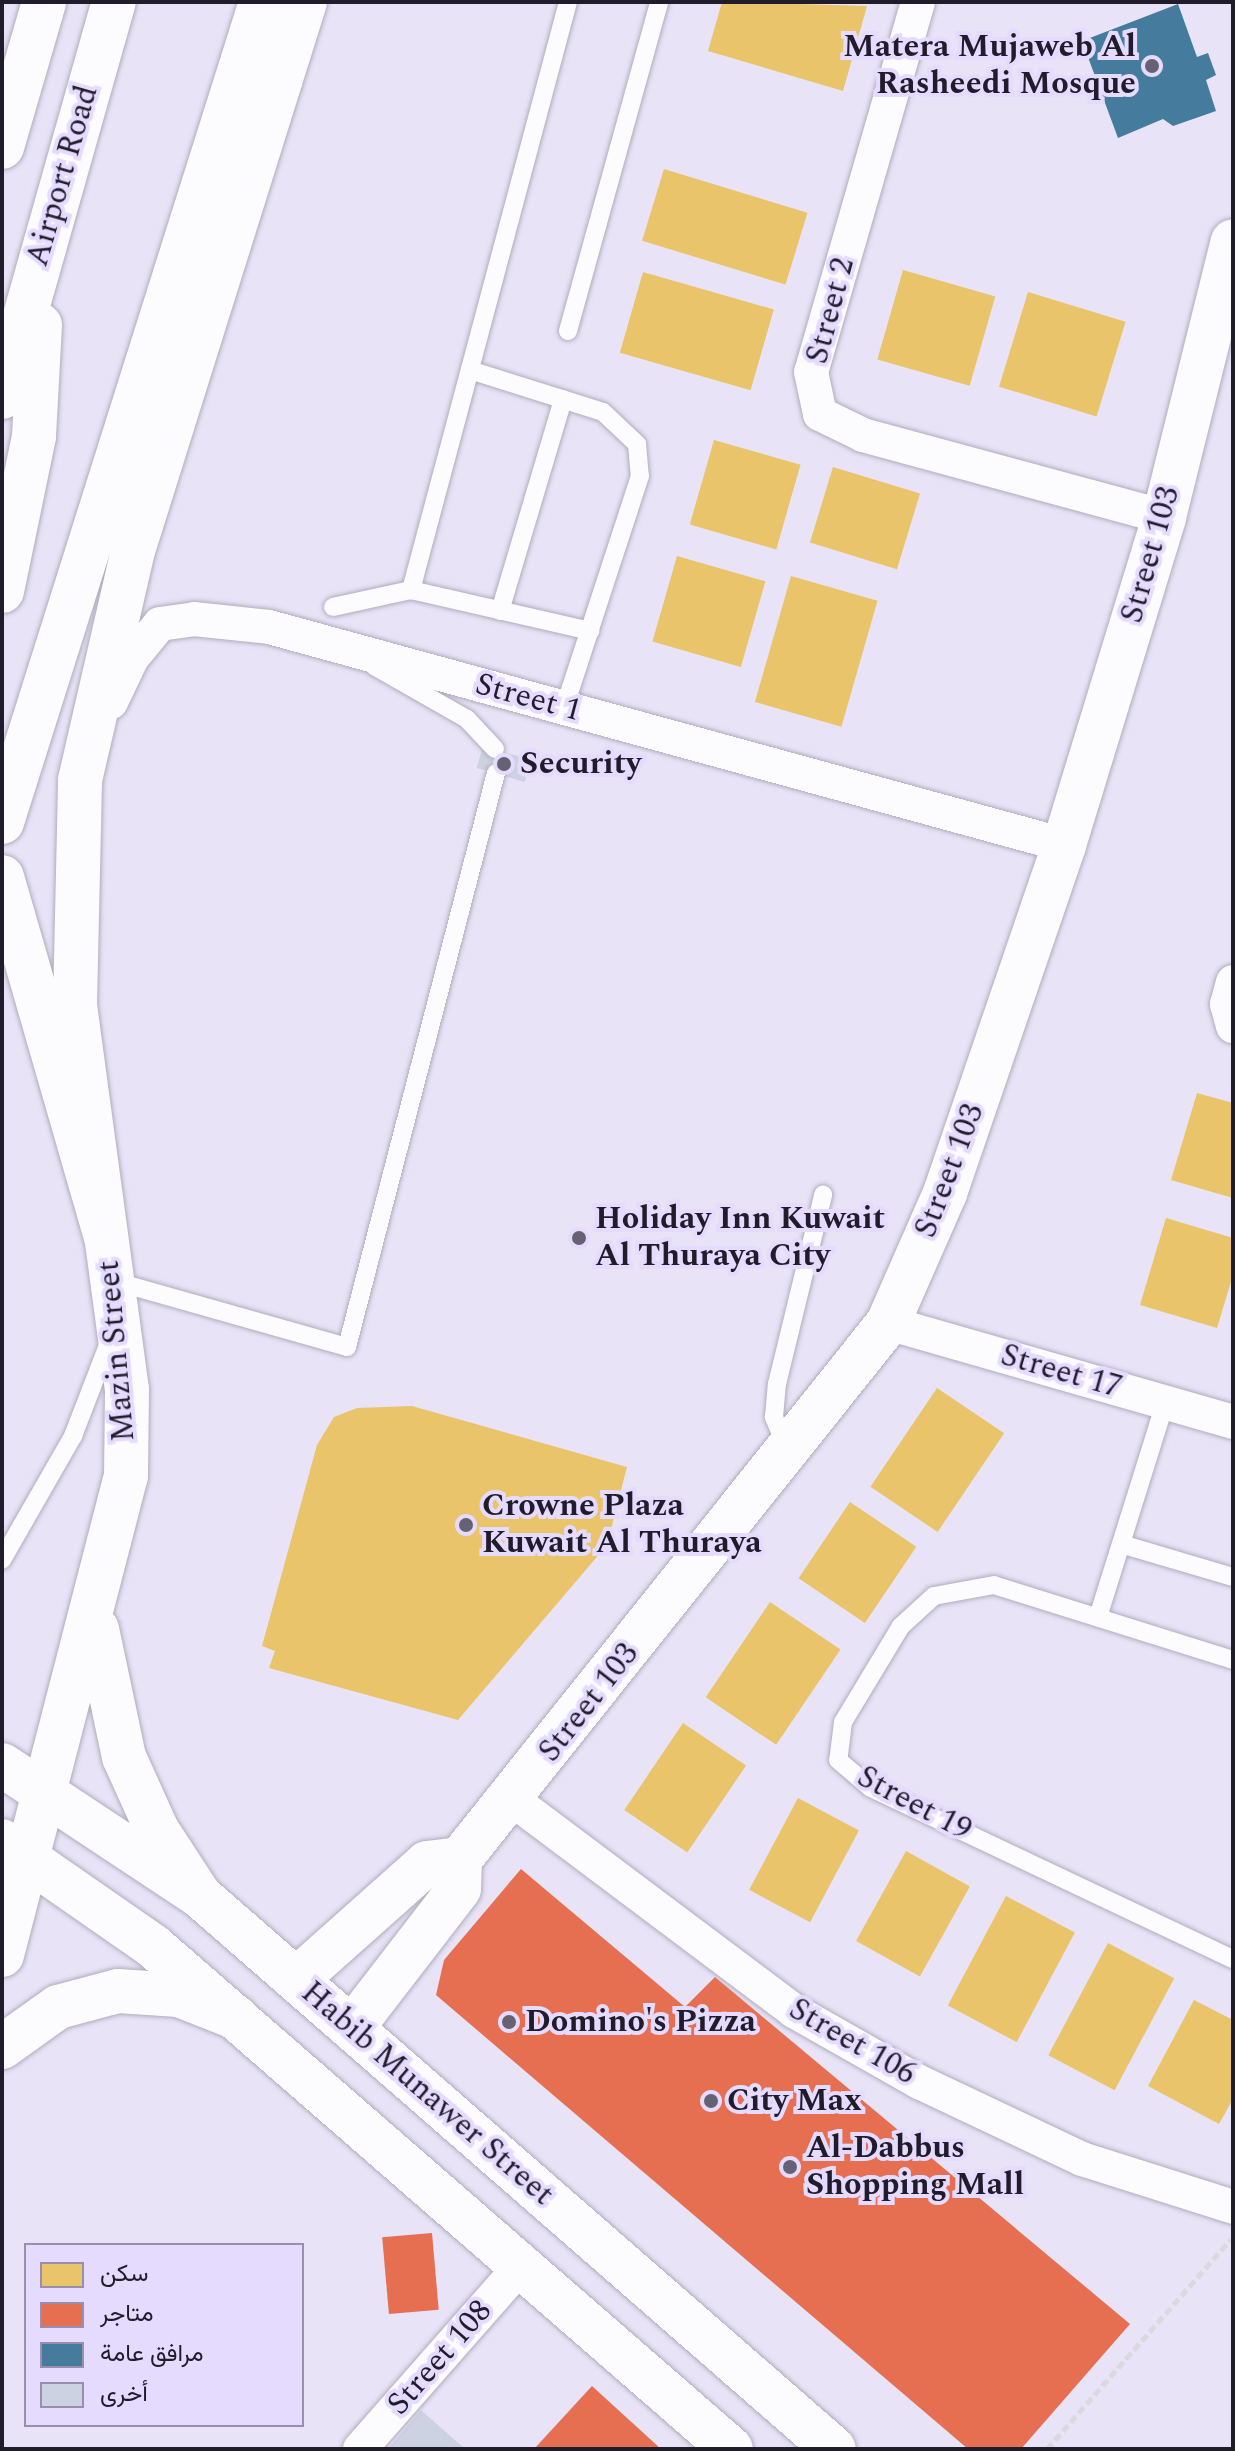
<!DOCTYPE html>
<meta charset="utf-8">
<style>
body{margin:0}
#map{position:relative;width:1235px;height:2451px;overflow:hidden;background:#e8e3f7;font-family:Spectral,Vazirmatn,serif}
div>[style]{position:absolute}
.homes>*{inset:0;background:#e9c46a;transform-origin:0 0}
.shops>*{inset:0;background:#e76f51;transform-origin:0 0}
.public>*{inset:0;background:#457b9d}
.building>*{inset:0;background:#ccd2e1;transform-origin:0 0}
.path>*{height:5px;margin-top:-2.5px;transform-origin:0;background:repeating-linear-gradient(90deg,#dad9de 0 8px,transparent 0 12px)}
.roads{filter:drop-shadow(0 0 2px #b0acbd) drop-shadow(0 0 2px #b0acbd)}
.lane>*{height:18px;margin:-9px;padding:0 9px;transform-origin:9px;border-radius:9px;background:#fcfbfe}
.street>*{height:34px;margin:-17px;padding:0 17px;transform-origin:17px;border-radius:17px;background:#fcfbfe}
.secondary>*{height:44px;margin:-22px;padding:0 22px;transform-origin:22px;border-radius:22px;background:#fcfbfe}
.primary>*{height:44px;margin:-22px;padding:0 22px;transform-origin:22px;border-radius:22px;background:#fcfbfe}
.highway>*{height:44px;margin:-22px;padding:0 22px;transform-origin:22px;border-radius:22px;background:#fcfbfe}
.dots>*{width:22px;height:22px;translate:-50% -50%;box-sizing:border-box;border:4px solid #e5dbff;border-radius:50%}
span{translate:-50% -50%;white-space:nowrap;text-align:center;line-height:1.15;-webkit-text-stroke:8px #e5dbff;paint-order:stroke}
.poi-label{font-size:32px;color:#211c2c;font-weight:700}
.right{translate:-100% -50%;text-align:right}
.left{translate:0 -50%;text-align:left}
.street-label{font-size:32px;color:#211c2c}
.frame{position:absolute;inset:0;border:4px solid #211c2c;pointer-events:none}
.legend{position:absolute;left:24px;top:2243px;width:280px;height:184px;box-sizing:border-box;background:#e5dbff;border:2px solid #978fab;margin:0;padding:10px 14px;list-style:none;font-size:24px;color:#211c2c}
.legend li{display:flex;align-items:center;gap:16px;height:40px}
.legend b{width:40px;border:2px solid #978fab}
</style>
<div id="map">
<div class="homes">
<i style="clip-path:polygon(722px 2px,867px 6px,843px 91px,708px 51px)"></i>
<i style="left:664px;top:169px;width:150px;height:75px;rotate:17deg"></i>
<i style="left:903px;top:270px;width:96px;height:93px;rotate:16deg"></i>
<i style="left:643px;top:272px;width:136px;height:84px;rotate:16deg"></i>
<i style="left:1028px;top:292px;width:102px;height:99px;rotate:17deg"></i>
<i style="left:714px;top:440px;width:90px;height:88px;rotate:16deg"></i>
<i style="left:833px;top:467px;width:91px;height:79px;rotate:17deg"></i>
<i style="left:677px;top:556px;width:92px;height:89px;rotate:16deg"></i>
<i style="left:791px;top:576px;width:90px;height:131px;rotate:16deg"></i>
<i style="clip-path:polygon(1197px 1093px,1233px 1103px,1233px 1198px,1171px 1180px)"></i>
<i style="clip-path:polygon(1166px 1218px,1233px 1238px,1233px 1275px,1217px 1328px,1140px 1305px)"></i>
<i style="left:937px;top:1388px;width:81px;height:119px;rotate:34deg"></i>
<i style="clip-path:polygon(412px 1406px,627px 1467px,607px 1545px,458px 1720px,269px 1668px,275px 1651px,262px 1646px,317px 1445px,334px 1417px,357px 1408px)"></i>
<i style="left:850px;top:1502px;width:80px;height:92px;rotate:34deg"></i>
<i style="left:770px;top:1602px;width:85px;height:115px;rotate:34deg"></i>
<i style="left:683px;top:1723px;width:76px;height:105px;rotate:34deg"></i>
<i style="left:798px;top:1798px;width:69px;height:104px;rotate:28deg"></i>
<i style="left:906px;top:1851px;width:73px;height:103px;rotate:29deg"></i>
<i style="left:1006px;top:1896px;width:78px;height:124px;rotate:28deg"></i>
<i style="left:1108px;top:1943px;width:75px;height:127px;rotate:28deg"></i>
<i style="clip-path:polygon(1194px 2000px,1233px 2020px,1233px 2099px,1219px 2124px,1148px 2086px)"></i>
</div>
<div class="shops">
<i style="clip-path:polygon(521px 1869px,685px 2007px,715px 1977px,1130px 2324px,1021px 2449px,968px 2449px,436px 1995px,444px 1960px)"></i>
<i style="left:432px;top:2233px;width:77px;height:50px;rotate:85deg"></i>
<i style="clip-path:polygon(592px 2386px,661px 2449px,534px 2449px)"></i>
</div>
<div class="public">
<i style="clip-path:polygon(1178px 4px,1197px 57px,1208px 53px,1216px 75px,1206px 80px,1216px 111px,1173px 126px,1163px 119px,1118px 138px,1082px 41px)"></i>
</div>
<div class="building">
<i style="left:483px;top:746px;width:50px;height:23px;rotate:16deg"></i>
<i style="clip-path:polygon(421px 2410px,465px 2449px,388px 2449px)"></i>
</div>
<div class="path">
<i style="left:1047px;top:2449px;width:279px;rotate:-48.8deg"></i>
</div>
<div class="roads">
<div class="lane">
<i style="left:568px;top:2px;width:609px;rotate:104.95deg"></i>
<i style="left:411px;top:590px;width:184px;rotate:12.9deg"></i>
<i style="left:568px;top:331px;width:341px;rotate:-74.5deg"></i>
<i style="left:473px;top:371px;width:136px;rotate:17.5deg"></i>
<i style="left:603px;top:412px;width:47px;rotate:43.3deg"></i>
<i style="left:637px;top:444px;width:32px;rotate:85deg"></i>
<i style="left:640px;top:476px;width:244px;rotate:108.1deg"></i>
<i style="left:333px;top:607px;width:80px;rotate:-12.3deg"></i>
<i style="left:500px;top:611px;width:221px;rotate:-73.4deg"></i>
<i style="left:374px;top:666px;width:107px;rotate:29.7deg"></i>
<i style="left:467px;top:719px;width:41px;rotate:47deg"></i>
<i style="left:114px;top:1281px;width:242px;rotate:15.8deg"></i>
<i style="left:347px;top:1347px;width:593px;rotate:-75.45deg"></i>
<i style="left:787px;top:1448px;width:34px;rotate:-113deg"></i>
<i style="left:774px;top:1417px;width:33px;rotate:-85deg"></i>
<i style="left:777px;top:1384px;width:195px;rotate:-76.3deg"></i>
<i style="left:1121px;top:1544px;width:117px;rotate:16.4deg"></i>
<i style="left:2px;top:1560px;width:143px;rotate:-60.2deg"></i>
<i style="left:73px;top:1436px;width:103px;rotate:-68.9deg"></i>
<i style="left:1098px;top:1617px;width:224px;rotate:-72.6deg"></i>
<i style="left:1233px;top:1660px;width:250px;rotate:-162.6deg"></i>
<i style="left:994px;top:1585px;width:61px;rotate:169.6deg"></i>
<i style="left:934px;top:1596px;width:45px;rotate:137.7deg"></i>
<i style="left:901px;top:1626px;width:112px;rotate:121.1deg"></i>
<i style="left:843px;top:1722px;width:38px;rotate:97deg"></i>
<i style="left:838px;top:1760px;width:43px;rotate:40.3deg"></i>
<i style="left:871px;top:1788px;width:400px;rotate:25.3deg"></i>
</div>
<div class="street">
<i style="left:918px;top:2px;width:385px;rotate:106.1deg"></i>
<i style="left:811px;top:372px;width:43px;rotate:77.9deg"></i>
<i style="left:820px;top:414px;width:48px;rotate:26deg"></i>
<i style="left:863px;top:435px;width:312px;rotate:15.2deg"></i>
<i style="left:111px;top:702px;width:49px;rotate:-64.5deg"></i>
<i style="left:132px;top:658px;width:44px;rotate:-50.5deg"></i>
<i style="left:160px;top:624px;width:34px;rotate:-8deg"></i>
<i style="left:194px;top:619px;width:75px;rotate:6.1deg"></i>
<i style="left:269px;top:627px;width:824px;rotate:15.33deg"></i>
<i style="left:1233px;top:982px;width:23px;rotate:105deg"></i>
<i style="left:1227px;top:1004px;width:23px;rotate:75deg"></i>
<i style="left:888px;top:1323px;width:359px;rotate:16deg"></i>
<i style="left:513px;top:1800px;width:351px;rotate:36.9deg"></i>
<i style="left:794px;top:2011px;width:144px;rotate:29.6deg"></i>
<i style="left:919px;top:2082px;width:180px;rotate:25.3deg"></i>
<i style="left:1082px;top:2159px;width:158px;rotate:17.6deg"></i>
<i style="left:360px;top:2449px;width:244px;rotate:-48.7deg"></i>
</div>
<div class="secondary">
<i style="left:2px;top:1765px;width:237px;rotate:33.5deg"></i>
<i style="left:200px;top:1896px;width:841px;rotate:41.1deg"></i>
<i style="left:2px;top:1841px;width:184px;rotate:34.8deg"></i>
<i style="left:153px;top:1946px;width:766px;rotate:41.03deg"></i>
<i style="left:297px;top:1979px;width:174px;rotate:-41.7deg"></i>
<i style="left:427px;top:1863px;width:33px;rotate:-7deg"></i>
<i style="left:352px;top:2028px;width:175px;rotate:-52.4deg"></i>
<i style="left:459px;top:1889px;width:30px;rotate:-88deg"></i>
<i style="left:460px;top:1859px;width:686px;rotate:-51.39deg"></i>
<i style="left:888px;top:1323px;width:142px;rotate:-66.3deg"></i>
<i style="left:945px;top:1193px;width:368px;rotate:-71.1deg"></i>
<i style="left:1064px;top:845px;width:343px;rotate:-73deg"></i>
<i style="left:1164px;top:517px;width:284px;rotate:-76deg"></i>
</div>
<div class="primary">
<i style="left:97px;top:1629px;width:131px;rotate:78.1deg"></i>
<i style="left:124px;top:1757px;width:80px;rotate:65.7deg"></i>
<i style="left:157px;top:1830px;width:79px;rotate:56.9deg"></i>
<i style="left:2px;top:1955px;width:495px;rotate:-75.5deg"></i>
<i style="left:126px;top:1476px;width:86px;rotate:-89.3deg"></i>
<i style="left:127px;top:1390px;width:389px;rotate:-97.7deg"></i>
<i style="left:75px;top:1004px;width:224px;rotate:-88.7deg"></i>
<i style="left:2px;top:2047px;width:69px;rotate:-35.5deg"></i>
<i style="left:58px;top:2007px;width:62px;rotate:-14.9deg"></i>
<i style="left:118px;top:1991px;width:61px;rotate:3.8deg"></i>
<i style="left:179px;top:1995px;width:62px;rotate:21.6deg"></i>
</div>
<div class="highway">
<i style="left:2px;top:147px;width:151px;rotate:-73.8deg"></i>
<i style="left:2px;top:397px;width:411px;rotate:-74.2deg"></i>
<i style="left:2px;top:591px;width:158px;rotate:-78.3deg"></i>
<i style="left:34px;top:436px;width:111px;rotate:-86.9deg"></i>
<i style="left:80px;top:780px;width:232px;rotate:-77deg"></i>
<i style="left:132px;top:554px;width:578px;rotate:-72.6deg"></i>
<i style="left:2px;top:822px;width:860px;rotate:-72.47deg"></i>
<i style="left:2px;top:877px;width:375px;rotate:73.9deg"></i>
</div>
</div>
<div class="dots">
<i style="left:1152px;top:66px;background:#676273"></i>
<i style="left:504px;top:764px;background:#676273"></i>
<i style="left:579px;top:1238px;background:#676273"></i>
<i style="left:466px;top:1525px;background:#676273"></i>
<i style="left:509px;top:2022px;background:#676273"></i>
<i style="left:711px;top:2101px;background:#676273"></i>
<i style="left:790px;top:2167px;background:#676273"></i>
</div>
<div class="poi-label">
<span class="right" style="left:1136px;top:66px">Matera Mujaweb Al<br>Rasheedi Mosque</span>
<span class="left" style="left:520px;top:764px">Security</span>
<span class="left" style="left:595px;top:1238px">Holiday Inn Kuwait<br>Al Thuraya City</span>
<span class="left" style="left:482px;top:1525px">Crowne Plaza<br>Kuwait Al Thuraya</span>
<span class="left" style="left:525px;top:2022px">Domino's Pizza</span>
<span class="left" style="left:727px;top:2101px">City Max</span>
<span class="left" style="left:806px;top:2167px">Al-Dabbus<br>Shopping Mall</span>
</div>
<div class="street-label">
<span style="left:63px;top:176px;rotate:-74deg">Airport Road</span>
<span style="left:831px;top:311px;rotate:-75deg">Street 2</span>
<span style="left:1151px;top:555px;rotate:-74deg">Street 103</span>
<span style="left:528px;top:698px;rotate:15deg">Street 1</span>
<span style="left:950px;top:1171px;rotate:-69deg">Street 103</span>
<span style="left:117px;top:1351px;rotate:-95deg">Mazin Street</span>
<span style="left:1061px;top:1372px;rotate:16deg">Street 17</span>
<span style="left:589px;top:1703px;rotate:-52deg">Street 103</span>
<span style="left:914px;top:1804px;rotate:28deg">Street 19</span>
<span style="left:852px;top:2042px;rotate:30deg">Street 106</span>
<span style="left:427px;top:2094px;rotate:41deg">Habib Munawer Street</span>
<span style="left:440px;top:2358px;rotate:-49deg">Street 108</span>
</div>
<div class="frame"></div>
<ul class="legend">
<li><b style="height:22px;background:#e9c46a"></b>سكن</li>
<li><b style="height:22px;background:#e76f51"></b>متاجر</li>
<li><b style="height:22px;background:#457b9d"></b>مرافق عامة</li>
<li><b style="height:22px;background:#ccd2e1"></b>أخرى</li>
</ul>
</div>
